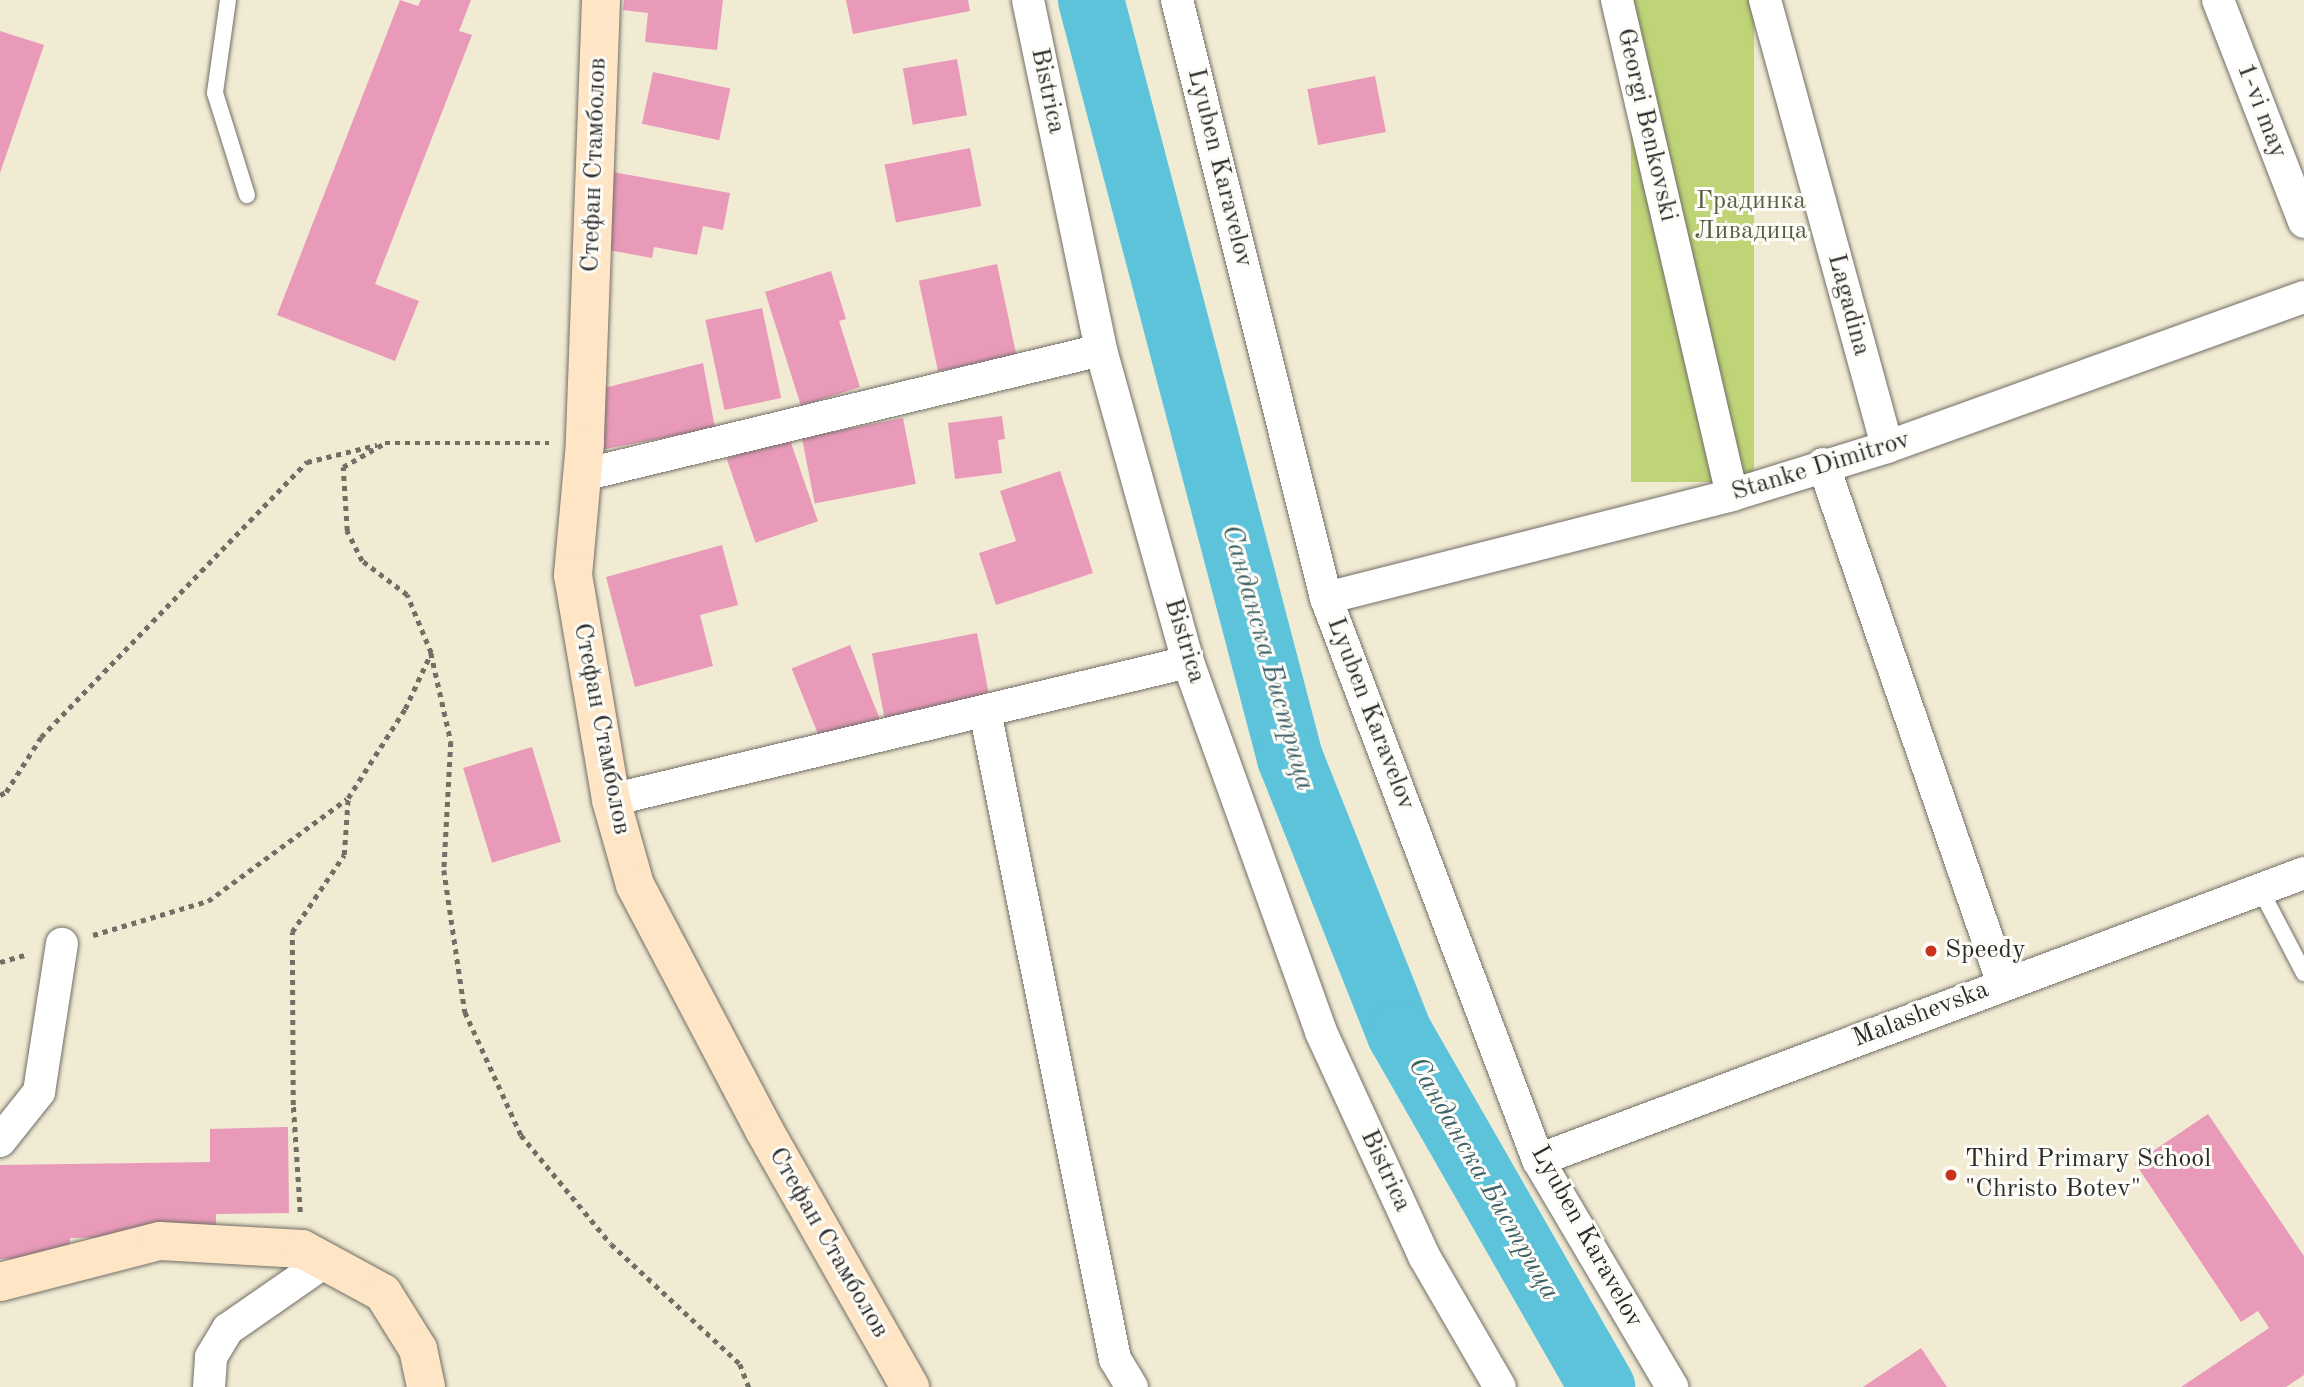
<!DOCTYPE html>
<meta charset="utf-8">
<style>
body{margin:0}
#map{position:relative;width:2304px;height:1387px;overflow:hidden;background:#f2ebd4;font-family:"Old Standard TT",serif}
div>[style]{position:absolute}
.green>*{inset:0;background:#bfd477;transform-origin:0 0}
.river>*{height:66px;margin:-33px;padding:0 33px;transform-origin:33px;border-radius:33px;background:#5cc3da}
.building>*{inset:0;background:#e99ab9;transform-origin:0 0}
.path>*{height:4.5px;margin-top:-2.25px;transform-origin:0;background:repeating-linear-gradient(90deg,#716e66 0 5px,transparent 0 10px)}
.roads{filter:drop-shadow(0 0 2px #716e66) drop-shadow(0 0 2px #716e66)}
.lane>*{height:16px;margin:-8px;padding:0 8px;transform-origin:8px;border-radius:8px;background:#fff}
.street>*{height:32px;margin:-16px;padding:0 16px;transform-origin:16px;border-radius:16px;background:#fff}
.secondary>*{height:38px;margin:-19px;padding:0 19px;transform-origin:19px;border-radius:19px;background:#fee5c5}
.dots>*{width:19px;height:19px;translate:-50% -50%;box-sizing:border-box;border:4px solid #fdfcf7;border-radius:50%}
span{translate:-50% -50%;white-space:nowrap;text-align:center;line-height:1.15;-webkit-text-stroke:6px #fdfcf7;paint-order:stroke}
.street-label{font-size:26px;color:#2b2b2b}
.park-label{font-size:26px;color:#575e42}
.poi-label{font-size:26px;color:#2b2b2b}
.left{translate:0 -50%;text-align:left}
.water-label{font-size:28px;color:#3c6068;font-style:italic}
</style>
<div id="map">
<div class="green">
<i style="left:1631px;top:0;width:123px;height:482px"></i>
</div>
<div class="river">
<i style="left:1091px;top:0;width:784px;rotate:75.29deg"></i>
<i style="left:1290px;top:758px;width:297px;rotate:68.3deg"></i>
<i style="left:1400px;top:1034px;width:407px;rotate:60.2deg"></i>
</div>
<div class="building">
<i style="clip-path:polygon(400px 0,418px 6px,421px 0,471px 0,459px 31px,472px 35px,375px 284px,419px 301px,395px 361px,277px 315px)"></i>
<i style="clip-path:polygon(624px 0,723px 0,717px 50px,645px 42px,648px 13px,623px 10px)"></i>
<i style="clip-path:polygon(846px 0,968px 0,970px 11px,853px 34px)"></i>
<i style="clip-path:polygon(0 31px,44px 45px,0 173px)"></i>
<i style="left:957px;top:59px;width:57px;height:55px;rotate:80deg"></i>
<i style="left:653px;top:72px;width:79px;height:53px;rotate:12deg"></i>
<i style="left:1375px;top:76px;width:57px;height:69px;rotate:79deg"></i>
<i style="left:970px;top:148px;width:59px;height:87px;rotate:79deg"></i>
<i style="clip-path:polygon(607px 171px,730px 193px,723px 230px,703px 226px,697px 255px,654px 247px,652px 258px,592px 247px)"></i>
<i style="left:997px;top:264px;width:93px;height:80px;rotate:78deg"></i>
<i style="clip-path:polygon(831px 271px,846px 319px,839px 321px,860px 387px,801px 406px,765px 292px)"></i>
<i style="left:762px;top:308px;width:92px;height:58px;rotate:78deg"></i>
<i style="clip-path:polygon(703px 363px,715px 428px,595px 451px,592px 391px)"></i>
<i style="clip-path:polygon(1002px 416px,1005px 439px,998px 440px,1002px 473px,955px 479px,948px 423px)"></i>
<i style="left:903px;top:418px;width:67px;height:103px;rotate:79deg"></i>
<i style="left:789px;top:437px;width:89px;height:66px;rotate:71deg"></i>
<i style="clip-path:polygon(1060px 471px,1093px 573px,996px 605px,979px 553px,1016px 541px,1000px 491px)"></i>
<i style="clip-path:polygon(722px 545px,738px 605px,700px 615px,713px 666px,635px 687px,606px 577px)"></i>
<i style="left:977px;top:633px;width:71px;height:107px;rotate:79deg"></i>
<i style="left:850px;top:645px;width:79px;height:63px;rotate:68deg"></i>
<i style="left:532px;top:747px;width:99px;height:72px;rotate:73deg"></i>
<i style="clip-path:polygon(2208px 1114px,2304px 1256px,2304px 1375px,2286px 1387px,2181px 1387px,2269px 1328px,2258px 1311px,2241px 1322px,2135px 1163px)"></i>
<i style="clip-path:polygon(288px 1127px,289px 1213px,216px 1214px,216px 1236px,70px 1238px,70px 1258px,0 1259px,0 1165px,210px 1162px,210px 1129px)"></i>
<i style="clip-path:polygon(1921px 1348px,1947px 1387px,1863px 1387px)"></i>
</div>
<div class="path">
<i style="left:431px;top:653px;width:91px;rotate:77.3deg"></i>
<i style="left:451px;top:742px;width:128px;rotate:93.1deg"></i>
<i style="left:444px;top:870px;width:144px;rotate:81.6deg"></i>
<i style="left:465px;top:1012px;width:135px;rotate:65.5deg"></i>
<i style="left:521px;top:1135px;width:141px;rotate:50.5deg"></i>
<i style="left:611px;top:1244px;width:176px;rotate:42.9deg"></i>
<i style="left:740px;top:1364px;width:25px;rotate:69deg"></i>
<i style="left:0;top:795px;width:7px;rotate:-27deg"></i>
<i style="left:6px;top:792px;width:65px;rotate:-57.5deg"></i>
<i style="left:41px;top:737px;width:383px;rotate:-46deg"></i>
<i style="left:307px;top:462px;width:72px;rotate:-13.7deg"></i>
<i style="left:93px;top:935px;width:120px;rotate:-16.5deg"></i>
<i style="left:208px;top:901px;width:172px;rotate:-36.3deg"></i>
<i style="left:0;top:962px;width:29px;rotate:-16deg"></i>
<i style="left:300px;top:1212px;width:107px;rotate:-93.7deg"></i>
<i style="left:293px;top:1105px;width:173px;rotate:-90.3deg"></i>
<i style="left:292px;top:932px;width:93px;rotate:-56deg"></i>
<i style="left:344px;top:855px;width:57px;rotate:-86deg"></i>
<i style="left:348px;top:798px;width:106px;rotate:-57.4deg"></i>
<i style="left:405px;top:709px;width:62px;rotate:-65.1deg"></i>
<i style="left:431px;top:653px;width:63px;rotate:-112.5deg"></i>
<i style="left:407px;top:595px;width:56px;rotate:-142.9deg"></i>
<i style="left:362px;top:561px;width:34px;rotate:-117deg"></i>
<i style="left:347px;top:531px;width:64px;rotate:-93.6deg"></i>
<i style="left:343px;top:467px;width:48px;rotate:-29.7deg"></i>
<i style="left:385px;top:443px;width:164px"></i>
</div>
<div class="roads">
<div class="lane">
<i style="left:228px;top:0;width:94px;rotate:98deg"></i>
<i style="left:215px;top:93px;width:107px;rotate:72.6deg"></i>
<i style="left:2260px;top:889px;width:95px;rotate:62.4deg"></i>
</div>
<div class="street">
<i style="left:1028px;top:0;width:358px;rotate:78.2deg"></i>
<i style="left:1101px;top:350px;width:324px;rotate:74.4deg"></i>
<i style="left:1188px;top:662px;width:393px;rotate:70.2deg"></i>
<i style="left:1321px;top:1032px;width:247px;rotate:65.3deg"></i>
<i style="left:1424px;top:1256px;width:151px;rotate:59.9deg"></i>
<i style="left:1177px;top:0;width:616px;rotate:76.01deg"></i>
<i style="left:1326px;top:598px;width:601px;rotate:69.33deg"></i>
<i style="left:1538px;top:1160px;width:264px;rotate:59.4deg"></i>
<i style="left:1617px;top:0;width:508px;rotate:76.92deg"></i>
<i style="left:1765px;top:0;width:463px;rotate:74.7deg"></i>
<i style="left:2218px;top:0;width:238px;rotate:68.8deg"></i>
<i style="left:1823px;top:464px;width:550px;rotate:70.91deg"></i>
<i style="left:583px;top:475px;width:533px;rotate:-13.57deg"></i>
<i style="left:1326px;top:598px;width:419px;rotate:-14.2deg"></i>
<i style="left:1732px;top:495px;width:162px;rotate:-17.2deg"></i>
<i style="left:1887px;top:447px;width:443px;rotate:-19.8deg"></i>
<i style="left:985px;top:711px;width:661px;rotate:78.66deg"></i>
<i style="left:1115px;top:1359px;width:33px;rotate:59deg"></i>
<i style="left:611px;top:800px;width:593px;rotate:-13.45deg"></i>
<i style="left:0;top:1141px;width:63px;rotate:-51.5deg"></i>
<i style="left:39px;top:1092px;width:150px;rotate:-81.2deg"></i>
<i style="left:1538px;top:1160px;width:818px;rotate:-20.54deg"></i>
<i style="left:209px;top:1387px;width:30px;rotate:-86deg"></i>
<i style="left:211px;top:1357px;width:33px;rotate:-59deg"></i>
<i style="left:228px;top:1329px;width:119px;rotate:-34.8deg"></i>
</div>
<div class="secondary">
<i style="left:601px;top:0;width:443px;rotate:92.1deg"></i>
<i style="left:585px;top:443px;width:133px;rotate:95.2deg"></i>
<i style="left:573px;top:575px;width:228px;rotate:80.4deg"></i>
<i style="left:611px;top:800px;width:88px;rotate:74.2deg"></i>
<i style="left:635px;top:885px;width:277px;rotate:62.2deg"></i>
<i style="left:764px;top:1130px;width:296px;rotate:60.4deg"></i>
<i style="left:0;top:1282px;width:165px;rotate:-14.4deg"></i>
<i style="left:160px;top:1241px;width:142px;rotate:3.2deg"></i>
<i style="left:302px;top:1249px;width:92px;rotate:28.5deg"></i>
<i style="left:383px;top:1293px;width:66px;rotate:58deg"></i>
<i style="left:418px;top:1349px;width:39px;rotate:78deg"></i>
</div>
</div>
<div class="dots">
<i style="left:1931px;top:951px;background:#c8321e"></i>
<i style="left:1951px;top:1175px;background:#c8321e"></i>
</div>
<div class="street-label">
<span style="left:1047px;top:91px;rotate:78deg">Bistrica</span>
<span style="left:2261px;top:111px;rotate:69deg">1-vi may</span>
<span style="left:1646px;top:125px;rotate:77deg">Georgi Benkovski</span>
<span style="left:595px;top:165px;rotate:-88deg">Стефан Стамболов</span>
<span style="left:1219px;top:168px;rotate:76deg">Lyuben Karavelov</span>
<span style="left:1848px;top:305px;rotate:75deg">Lagadina</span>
<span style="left:1821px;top:467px;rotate:-17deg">Stanke Dimitrov</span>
<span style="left:1184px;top:641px;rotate:73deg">Bistrica</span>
<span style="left:1370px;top:714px;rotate:69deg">Lyuben Karavelov</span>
<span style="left:601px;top:729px;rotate:79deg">Стефан Стамболов</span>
<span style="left:1921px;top:1015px;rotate:-21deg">Malashevska</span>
<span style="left:1385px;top:1171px;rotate:65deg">Bistrica</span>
<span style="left:1586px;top:1237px;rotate:61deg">Lyuben Karavelov</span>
<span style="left:828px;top:1243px;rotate:60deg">Стефан Стамболов</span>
</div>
<div class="park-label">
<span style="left:1751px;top:217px">Градинка<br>Ливадица</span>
</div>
<div class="poi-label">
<span class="left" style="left:1945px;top:951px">Speedy</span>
<span class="left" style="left:1965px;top:1175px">Third Primary School<br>"Christo Botev"</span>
</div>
<div class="water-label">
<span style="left:1267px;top:658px;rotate:74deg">Санданска Бистрица</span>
<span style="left:1483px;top:1179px;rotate:60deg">Санданска Бистрица</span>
</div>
</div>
